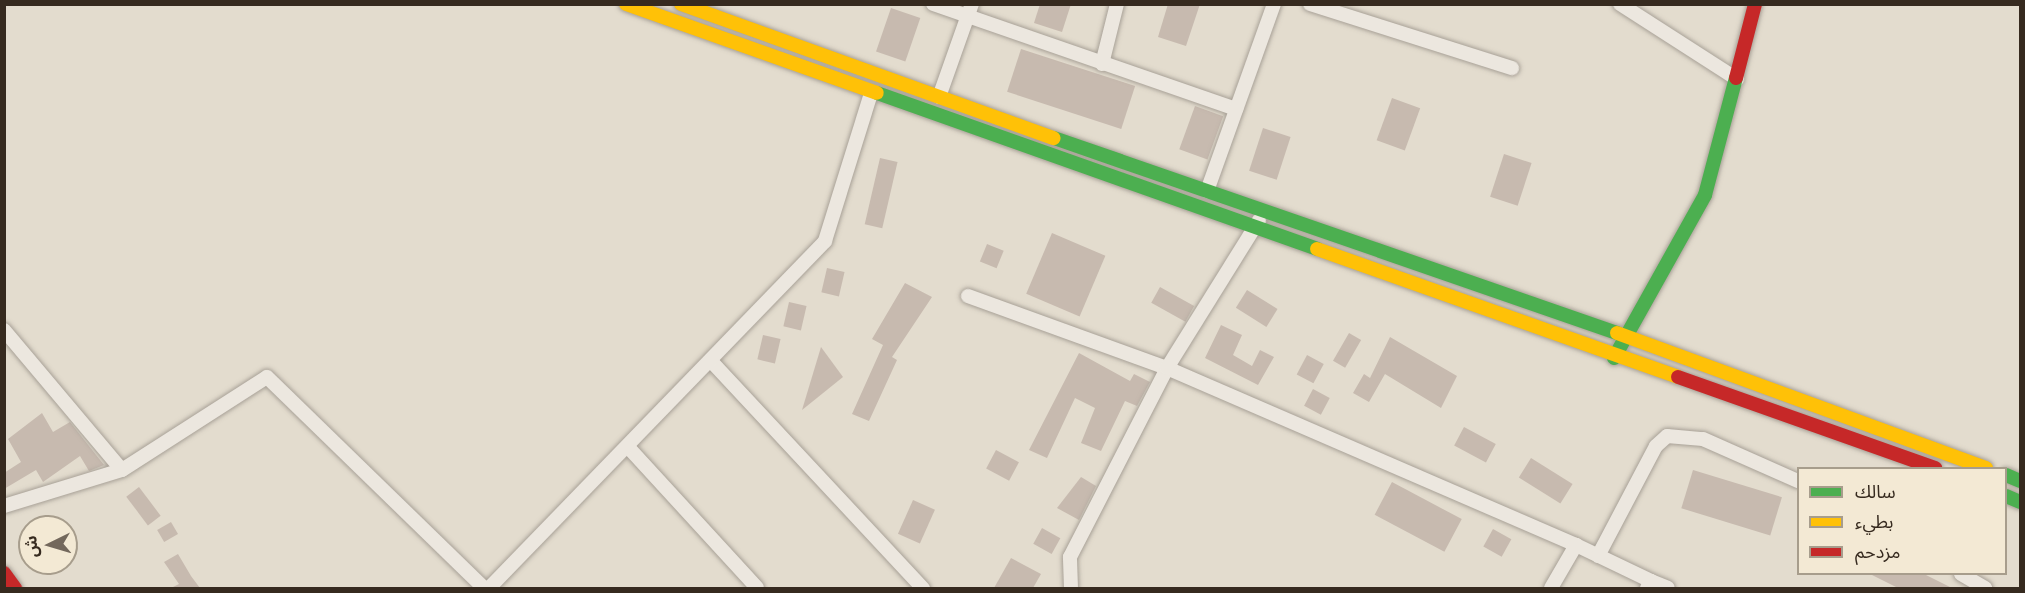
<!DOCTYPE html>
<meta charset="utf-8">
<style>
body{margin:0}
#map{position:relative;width:2025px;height:593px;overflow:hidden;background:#e3dcce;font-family:"Times New Roman","Noto Sans Arabic",serif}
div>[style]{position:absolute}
.building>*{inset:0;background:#c7baaf;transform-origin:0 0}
.roads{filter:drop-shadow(0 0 2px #a8a197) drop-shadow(0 0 2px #a8a197)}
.street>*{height:14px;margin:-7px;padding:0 7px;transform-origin:7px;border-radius:7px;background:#ece7df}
.fast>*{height:14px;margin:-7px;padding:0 7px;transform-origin:7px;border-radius:7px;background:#4caf50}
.slow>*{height:14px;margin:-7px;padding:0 7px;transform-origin:7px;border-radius:7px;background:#ffc107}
.jam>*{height:14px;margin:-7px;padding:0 7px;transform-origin:7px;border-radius:7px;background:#c62828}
span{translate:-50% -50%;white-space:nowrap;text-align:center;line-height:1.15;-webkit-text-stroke:4.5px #f3e9d4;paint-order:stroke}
.frame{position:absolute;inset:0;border:6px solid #362a1f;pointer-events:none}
.legend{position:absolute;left:1797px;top:467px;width:210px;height:108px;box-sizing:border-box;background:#f3e9d4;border:2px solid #a79d8c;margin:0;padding:8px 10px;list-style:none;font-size:18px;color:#362a1f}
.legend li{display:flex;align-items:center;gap:12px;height:30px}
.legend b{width:30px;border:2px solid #a79d8c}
.north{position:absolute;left:18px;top:515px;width:60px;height:60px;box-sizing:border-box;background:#f3e9d4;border:2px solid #a79d8c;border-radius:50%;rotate:265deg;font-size:16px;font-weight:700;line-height:24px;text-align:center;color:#362a1f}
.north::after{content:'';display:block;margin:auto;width:21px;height:27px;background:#73685c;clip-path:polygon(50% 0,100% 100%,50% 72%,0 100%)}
</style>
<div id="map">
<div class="building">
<i style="clip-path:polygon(1040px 4px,1071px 4px,1062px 32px,1034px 23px)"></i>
<i style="clip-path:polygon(1168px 4px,1200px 4px,1186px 46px,1158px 37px)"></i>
<i style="left:891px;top:8px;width:31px;height:46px;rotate:19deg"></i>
<i style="left:1021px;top:49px;width:120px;height:45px;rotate:18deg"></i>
<i style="left:1392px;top:98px;width:30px;height:45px;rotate:20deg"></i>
<i style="left:1195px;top:106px;width:30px;height:46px;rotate:20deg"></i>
<i style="left:1263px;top:128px;width:29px;height:45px;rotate:18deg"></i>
<i style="left:1504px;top:154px;width:29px;height:45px;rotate:18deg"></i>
<i style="left:880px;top:158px;width:18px;height:68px;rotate:13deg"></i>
<i style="left:1052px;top:233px;width:58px;height:66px;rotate:23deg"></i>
<i style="left:987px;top:244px;width:18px;height:19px;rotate:22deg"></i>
<i style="left:827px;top:268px;width:18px;height:25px;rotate:13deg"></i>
<i style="clip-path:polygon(905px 283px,932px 297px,892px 357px,897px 360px,869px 421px,852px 414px,883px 345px,872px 339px)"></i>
<i style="left:1160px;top:287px;width:39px;height:18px;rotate:29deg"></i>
<i style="left:1247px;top:290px;width:36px;height:21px;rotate:32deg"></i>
<i style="left:789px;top:302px;width:18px;height:25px;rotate:13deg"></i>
<i style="clip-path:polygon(1221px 325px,1242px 335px,1233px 355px,1252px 366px,1260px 350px,1274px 357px,1258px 385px,1205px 358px)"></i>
<i style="left:1349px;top:333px;width:14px;height:32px;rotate:30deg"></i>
<i style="left:763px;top:335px;width:18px;height:25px;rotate:13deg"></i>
<i style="clip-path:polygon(1390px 337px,1457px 376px,1441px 408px,1385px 374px,1369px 402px,1353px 393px,1364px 374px,1370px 378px)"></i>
<i style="clip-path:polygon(821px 347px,843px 377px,802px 410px)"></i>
<i style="clip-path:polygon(1079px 353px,1130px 381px,1134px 374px,1150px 382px,1137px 406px,1125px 401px,1101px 451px,1081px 443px,1095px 408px,1075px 398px,1047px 458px,1029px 450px)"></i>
<i style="left:1307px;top:355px;width:19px;height:22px;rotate:28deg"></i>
<i style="left:1313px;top:389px;width:19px;height:19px;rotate:28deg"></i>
<i style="clip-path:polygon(42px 413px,53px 432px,70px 422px,104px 465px,89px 471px,80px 456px,43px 482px,36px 470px,4px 489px,4px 473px,21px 462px,8px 439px)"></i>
<i style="left:1464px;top:427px;width:36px;height:21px;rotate:28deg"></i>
<i style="left:996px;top:450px;width:26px;height:21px;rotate:28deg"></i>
<i style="left:1531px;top:458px;width:49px;height:23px;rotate:32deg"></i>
<i style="left:1693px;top:470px;width:93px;height:40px;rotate:17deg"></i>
<i style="clip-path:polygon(1081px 477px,1096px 486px,1079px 520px,1057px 508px)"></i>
<i style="left:1392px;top:482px;width:79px;height:37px;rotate:28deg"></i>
<i style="left:139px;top:487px;width:36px;height:16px;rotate:53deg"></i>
<i style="left:913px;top:500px;width:24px;height:37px;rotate:24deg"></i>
<i style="left:171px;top:522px;width:14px;height:16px;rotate:60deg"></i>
<i style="left:1042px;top:528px;width:21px;height:18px;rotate:29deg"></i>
<i style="left:1493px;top:529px;width:21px;height:20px;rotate:29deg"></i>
<i style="clip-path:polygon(178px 554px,191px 576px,200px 588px,171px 588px,179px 584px,164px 562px)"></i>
<i style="clip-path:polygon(1011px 558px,1041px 574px,1033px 588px,994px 588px)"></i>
<i style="clip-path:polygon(1868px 573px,1922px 573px,1952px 588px,1898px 588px)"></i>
</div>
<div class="roads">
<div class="street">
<i style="left:933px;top:4px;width:321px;rotate:19.1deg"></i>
<i style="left:1310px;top:4px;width:212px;rotate:17.6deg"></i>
<i style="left:1620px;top:4px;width:139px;rotate:32.7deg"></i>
<i style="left:1102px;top:64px;width:62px;rotate:-76deg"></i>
<i style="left:939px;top:97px;width:99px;rotate:-70.5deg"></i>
<i style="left:1207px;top:191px;width:199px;rotate:-70.3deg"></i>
<i style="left:968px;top:296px;width:212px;rotate:19.9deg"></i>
<i style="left:1167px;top:368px;width:446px;rotate:23.4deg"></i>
<i style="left:1576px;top:545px;width:83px;rotate:25.6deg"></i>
<i style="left:1651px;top:581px;width:8px;rotate:120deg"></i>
<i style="left:4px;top:330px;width:183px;rotate:49.9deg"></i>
<i style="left:711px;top:361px;width:311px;rotate:47deg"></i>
<i style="left:628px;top:447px;width:191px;rotate:47.5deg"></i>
<i style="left:4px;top:506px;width:123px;rotate:-17deg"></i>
<i style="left:122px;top:470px;width:172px;rotate:-32.7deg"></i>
<i style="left:267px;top:377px;width:303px;rotate:44.2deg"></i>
<i style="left:1598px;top:556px;width:124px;rotate:-62.2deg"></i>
<i style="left:1656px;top:446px;width:15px;rotate:-42deg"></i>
<i style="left:1667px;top:436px;width:36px;rotate:5deg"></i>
<i style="left:1703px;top:439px;width:104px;rotate:23.9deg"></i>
<i style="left:1961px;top:574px;width:28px;rotate:30deg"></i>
<i style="left:1651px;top:581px;width:18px;rotate:22deg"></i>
<i style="left:489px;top:588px;width:483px;rotate:-45.9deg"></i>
<i style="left:825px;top:241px;width:155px;rotate:-72.7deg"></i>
<i style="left:1071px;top:588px;width:31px;rotate:-92deg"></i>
<i style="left:1070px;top:557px;width:212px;rotate:-62.8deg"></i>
<i style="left:1167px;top:368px;width:174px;rotate:-58.1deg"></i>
<i style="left:1551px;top:588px;width:50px;rotate:-59.8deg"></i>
</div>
<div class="fast">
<i style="left:877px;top:93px;width:467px;rotate:19.5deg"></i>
<i style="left:1054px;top:138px;width:596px;rotate:19.1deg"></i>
<i style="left:1614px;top:358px;width:187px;rotate:-60.8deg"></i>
<i style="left:1705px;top:195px;width:121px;rotate:-75.2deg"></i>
<i style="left:2006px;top:475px;width:15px;rotate:23deg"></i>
<i style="left:2006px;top:496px;width:15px;rotate:23deg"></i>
</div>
<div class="slow">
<i style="left:626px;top:4px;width:266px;rotate:19.5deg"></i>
<i style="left:681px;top:4px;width:396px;rotate:19.8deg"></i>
<i style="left:1317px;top:249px;width:383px;rotate:19.5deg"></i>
<i style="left:1617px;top:333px;width:393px;rotate:20.1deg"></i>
</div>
<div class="jam">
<i style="left:1736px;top:78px;width:76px;rotate:-75.6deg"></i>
<i style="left:1678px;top:377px;width:273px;rotate:19.5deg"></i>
<i style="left:4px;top:573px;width:19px;rotate:54deg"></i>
</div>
</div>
<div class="frame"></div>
<ul class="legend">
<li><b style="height:8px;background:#4caf50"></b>سالك</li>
<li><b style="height:8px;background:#ffc107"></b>بطيء</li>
<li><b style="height:8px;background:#c62828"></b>مزدحم</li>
</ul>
<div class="north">ش</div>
</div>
